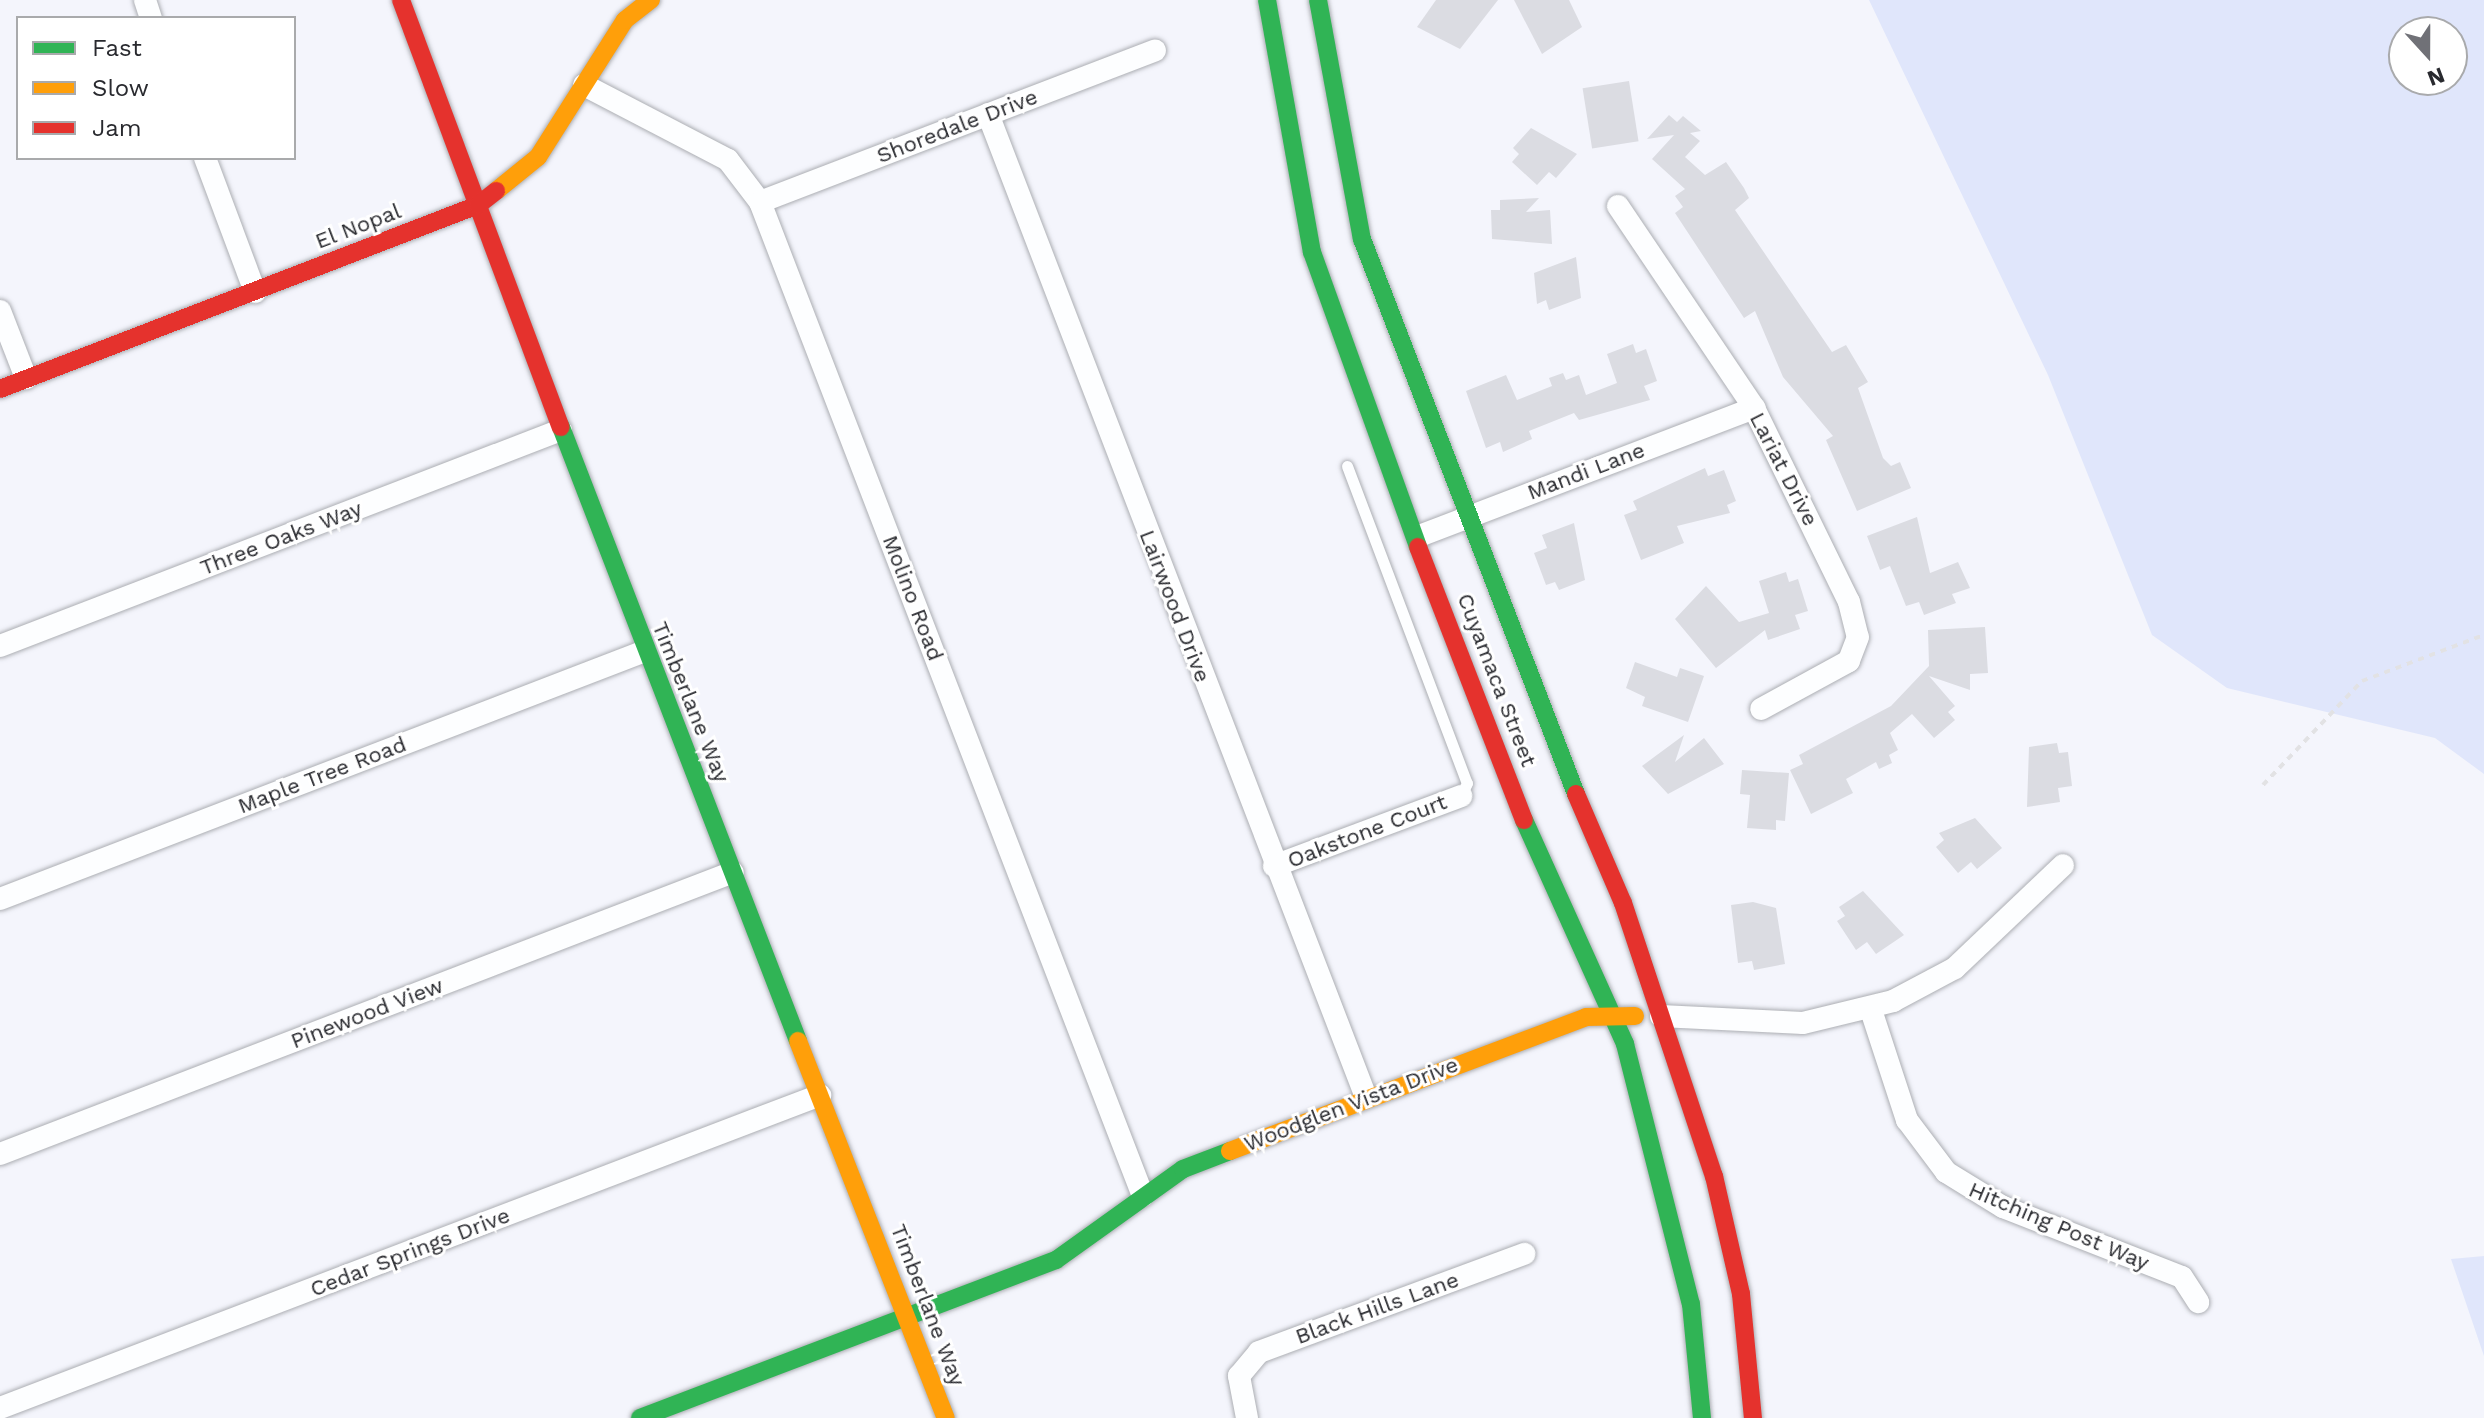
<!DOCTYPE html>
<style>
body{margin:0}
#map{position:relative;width:2484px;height:1418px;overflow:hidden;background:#f4f5fc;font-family:"Work Sans",sans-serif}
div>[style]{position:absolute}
.green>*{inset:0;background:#e0e6fb}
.building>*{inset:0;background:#dbdce2;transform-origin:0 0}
.path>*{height:4px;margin-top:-2px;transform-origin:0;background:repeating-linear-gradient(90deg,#e2e2e4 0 6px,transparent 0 12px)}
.roads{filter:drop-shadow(0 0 2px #acaeb3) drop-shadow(0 0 2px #acaeb3)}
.lane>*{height:11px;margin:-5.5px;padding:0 5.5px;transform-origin:5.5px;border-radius:5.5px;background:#fdfeff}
.street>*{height:22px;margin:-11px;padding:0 11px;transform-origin:11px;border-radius:11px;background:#fdfeff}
.fast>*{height:18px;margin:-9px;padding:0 9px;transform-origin:9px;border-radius:9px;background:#30b455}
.slow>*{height:18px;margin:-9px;padding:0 9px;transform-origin:9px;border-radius:9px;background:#ff9f0a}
.jam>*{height:18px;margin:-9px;padding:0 9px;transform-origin:9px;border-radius:9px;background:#e5322d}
span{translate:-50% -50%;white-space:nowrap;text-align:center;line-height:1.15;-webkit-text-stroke:6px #fff;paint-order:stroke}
.street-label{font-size:22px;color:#292a2f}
.legend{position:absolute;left:16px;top:16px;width:280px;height:144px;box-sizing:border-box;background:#fff;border:2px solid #a9aaac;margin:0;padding:10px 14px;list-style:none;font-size:24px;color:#292a2f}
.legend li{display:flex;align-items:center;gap:16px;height:40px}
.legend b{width:40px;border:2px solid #a9aaac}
.north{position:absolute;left:2388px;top:16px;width:80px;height:80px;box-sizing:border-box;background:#fff;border:2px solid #a9aaac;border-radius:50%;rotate:159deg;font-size:22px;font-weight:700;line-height:32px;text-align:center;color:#292a2f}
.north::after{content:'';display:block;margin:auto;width:28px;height:36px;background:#707177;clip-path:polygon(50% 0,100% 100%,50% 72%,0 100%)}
</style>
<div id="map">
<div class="green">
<i style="clip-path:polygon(evenodd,1869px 0,2484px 0,2484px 774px,2435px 738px,2227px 688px,2152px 635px,2048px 375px,1869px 0,2404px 32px,2452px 32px,2452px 80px,2404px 80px,2404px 32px)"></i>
<i style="clip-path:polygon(2484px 1256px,2484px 1356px,2451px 1259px)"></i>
</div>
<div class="building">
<i style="clip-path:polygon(1436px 0,1498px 0,1460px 49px,1417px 27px)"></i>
<i style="clip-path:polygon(1514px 0,1569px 0,1582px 27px,1542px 54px)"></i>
<i style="left:1629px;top:81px;width:61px;height:47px;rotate:81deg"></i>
<i style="clip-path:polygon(1669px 115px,1677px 122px,1683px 116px,1701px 131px,1690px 133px,1700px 141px,1685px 157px,1705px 175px,1726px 162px,1744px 188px,1749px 198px,1735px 210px,1832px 352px,1846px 345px,1868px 382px,1858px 388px,1883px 458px,1891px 466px,1900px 462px,1911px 488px,1857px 511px,1826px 440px,1833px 436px,1783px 377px,1755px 311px,1744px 318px,1675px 213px,1683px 207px,1675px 196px,1685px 189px,1652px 159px,1674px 135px,1647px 139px)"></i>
<i style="clip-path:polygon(1531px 128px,1577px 154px,1556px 178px,1549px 172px,1537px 185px,1512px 162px,1519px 154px,1513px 148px)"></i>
<i style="clip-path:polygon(1539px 198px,1526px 212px,1550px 210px,1552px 244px,1492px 239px,1491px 210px,1500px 210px,1500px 200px)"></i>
<i style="clip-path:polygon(1576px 257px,1581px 298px,1549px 310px,1546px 300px,1537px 304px,1534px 273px)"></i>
<i style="clip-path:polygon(1633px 344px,1636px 353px,1646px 349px,1657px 381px,1644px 386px,1650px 400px,1579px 420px,1574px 413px,1529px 431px,1532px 439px,1503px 452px,1500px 442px,1486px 448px,1466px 391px,1506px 375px,1517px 400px,1552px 386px,1549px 378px,1563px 373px,1566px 380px,1579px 375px,1586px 395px,1617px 383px,1607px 354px)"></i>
<i style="clip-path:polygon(1705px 468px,1708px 476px,1724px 470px,1736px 501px,1727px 505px,1730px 513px,1677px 526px,1684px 543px,1641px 560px,1624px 515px,1637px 510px,1633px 501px)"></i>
<i style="clip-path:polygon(1917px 517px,1930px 573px,1958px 562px,1970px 588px,1952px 594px,1956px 603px,1924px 615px,1919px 602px,1906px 606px,1890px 566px,1880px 570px,1867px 536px)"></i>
<i style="clip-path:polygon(1574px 523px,1585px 580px,1559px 590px,1555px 582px,1546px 585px,1534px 553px,1547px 548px,1542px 535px)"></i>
<i style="clip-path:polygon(1786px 572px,1789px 582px,1798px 579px,1808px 611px,1795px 615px,1800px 629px,1768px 640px,1765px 630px,1716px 668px,1675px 619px,1706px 586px,1739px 622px,1769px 613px,1759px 581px)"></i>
<i style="clip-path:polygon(1985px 627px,1988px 673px,1970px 674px,1970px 690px,1929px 676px,1955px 706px,1948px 712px,1955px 720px,1934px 738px,1912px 714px,1890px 733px,1898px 750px,1889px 755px,1892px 763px,1879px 769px,1876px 762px,1846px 779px,1853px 793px,1811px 814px,1790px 770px,1803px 764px,1799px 755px,1891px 706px,1929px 666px,1928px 630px)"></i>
<i style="clip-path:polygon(1635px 662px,1677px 677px,1680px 668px,1704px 676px,1688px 722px,1642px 706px,1645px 697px,1626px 688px)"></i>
<i style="clip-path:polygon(1684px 735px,1675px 762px,1704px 738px,1724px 764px,1668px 794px,1642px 766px)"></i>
<i style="clip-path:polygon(2057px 743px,2059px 753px,2068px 752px,2072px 786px,2058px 788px,2060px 802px,2027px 807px,2029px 747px)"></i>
<i style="clip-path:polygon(1742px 770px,1789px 773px,1785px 821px,1776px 820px,1776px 830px,1747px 828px,1750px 795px,1740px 794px)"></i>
<i style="clip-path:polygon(1975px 818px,2002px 848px,1977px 869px,1971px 862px,1958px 873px,1936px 847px,1944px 840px,1939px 833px)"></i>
<i style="clip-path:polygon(1863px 891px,1904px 935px,1876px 954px,1867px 942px,1856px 950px,1837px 921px,1845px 916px,1839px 907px)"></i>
<i style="clip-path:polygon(1753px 902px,1776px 908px,1785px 964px,1754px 970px,1752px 961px,1738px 963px,1731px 905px)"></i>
</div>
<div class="path">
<i style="left:2263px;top:785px;width:144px;rotate:-46.4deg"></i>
<i style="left:2362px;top:681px;width:130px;rotate:-20.7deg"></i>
</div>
<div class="roads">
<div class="lane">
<i style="left:1347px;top:466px;width:339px;rotate:69.3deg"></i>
<i style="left:1467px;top:783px;width:14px;rotate:115deg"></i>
</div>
<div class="street">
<i style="left:145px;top:0;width:19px;rotate:72deg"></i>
<i style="left:584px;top:85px;width:162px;rotate:27.5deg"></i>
<i style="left:728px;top:160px;width:53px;rotate:52.7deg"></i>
<i style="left:760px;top:202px;width:1065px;rotate:68.93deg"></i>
<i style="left:988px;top:114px;width:1053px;rotate:68.97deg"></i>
<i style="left:205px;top:158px;width:143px;rotate:69.5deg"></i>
<i style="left:760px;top:202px;width:423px;rotate:-21deg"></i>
<i style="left:1618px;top:206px;width:244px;rotate:56deg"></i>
<i style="left:1754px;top:408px;width:216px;rotate:63.9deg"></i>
<i style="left:1849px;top:602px;width:36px;rotate:76deg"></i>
<i style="left:1858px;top:637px;width:26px;rotate:111deg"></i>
<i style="left:1849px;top:661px;width:100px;rotate:151.4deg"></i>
<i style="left:0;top:311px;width:72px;rotate:68.8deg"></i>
<i style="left:1419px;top:536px;width:359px;rotate:-20.9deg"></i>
<i style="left:0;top:646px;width:601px;rotate:-21.06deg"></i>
<i style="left:1274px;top:866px;width:200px;rotate:-20.5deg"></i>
<i style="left:0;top:899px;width:691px;rotate:-21.03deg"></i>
<i style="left:1871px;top:1010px;width:116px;rotate:71.9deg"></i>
<i style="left:1907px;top:1120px;width:65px;rotate:53.1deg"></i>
<i style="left:1946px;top:1172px;width:67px;rotate:31.6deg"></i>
<i style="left:2003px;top:1207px;width:192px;rotate:21.4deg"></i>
<i style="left:2182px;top:1277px;width:30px;rotate:57deg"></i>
<i style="left:1661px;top:1016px;width:142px;rotate:2.8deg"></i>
<i style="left:1803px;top:1023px;width:93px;rotate:-13.7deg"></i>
<i style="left:1893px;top:1001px;width:70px;rotate:-28deg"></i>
<i style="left:1955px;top:968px;width:149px;rotate:-43.6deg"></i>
<i style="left:0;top:1154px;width:785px;rotate:-21.04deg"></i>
<i style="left:0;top:1408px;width:878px;rotate:-20.89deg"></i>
<i style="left:1247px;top:1418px;width:43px;rotate:-100.8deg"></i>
<i style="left:1239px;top:1376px;width:31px;rotate:-50deg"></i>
<i style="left:1259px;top:1352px;width:283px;rotate:-20.3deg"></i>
</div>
<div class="fast">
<i style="left:1267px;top:0;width:256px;rotate:79.9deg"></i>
<i style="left:1312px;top:252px;width:313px;rotate:70.2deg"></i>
<i style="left:1318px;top:0;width:243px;rotate:79.6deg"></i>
<i style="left:1362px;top:239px;width:595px;rotate:68.91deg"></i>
<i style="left:561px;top:427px;width:658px;rotate:68.89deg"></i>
<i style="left:1524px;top:820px;width:246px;rotate:65.7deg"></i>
<i style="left:1625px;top:1044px;width:268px;rotate:75.8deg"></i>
<i style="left:1691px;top:1304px;width:115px;rotate:84.5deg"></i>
<i style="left:640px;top:1418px;width:445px;rotate:-20.8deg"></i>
<i style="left:1056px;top:1260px;width:156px;rotate:-35.6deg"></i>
<i style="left:1183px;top:1169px;width:50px;rotate:-21deg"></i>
</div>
<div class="slow">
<i style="left:496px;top:191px;width:54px;rotate:-39deg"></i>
<i style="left:538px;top:157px;width:162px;rotate:-57.6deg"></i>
<i style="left:625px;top:20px;width:33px;rotate:-38deg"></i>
<i style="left:798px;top:1041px;width:405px;rotate:68.6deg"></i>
<i style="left:1230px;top:1151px;width:380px;rotate:-20.6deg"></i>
<i style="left:1586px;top:1017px;width:49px;rotate:-1.2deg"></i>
</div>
<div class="jam">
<i style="left:401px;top:0;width:456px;rotate:69.5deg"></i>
<i style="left:0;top:389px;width:512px;rotate:-21.05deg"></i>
<i style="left:478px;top:205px;width:23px;rotate:-38deg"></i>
<i style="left:1418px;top:547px;width:293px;rotate:68.8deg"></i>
<i style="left:1576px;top:794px;width:119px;rotate:66.7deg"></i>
<i style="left:1623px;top:903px;width:288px;rotate:71.6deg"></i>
<i style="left:1714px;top:1176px;width:121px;rotate:77.1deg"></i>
<i style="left:1741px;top:1294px;width:125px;rotate:84.5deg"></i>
</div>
</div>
<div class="street-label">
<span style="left:957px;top:126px;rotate:-21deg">Shoredale Drive</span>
<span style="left:358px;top:226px;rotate:-21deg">El Nopal</span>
<span style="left:1784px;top:469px;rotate:63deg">Lariat Drive</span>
<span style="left:1586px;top:471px;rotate:-21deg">Mandi Lane</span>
<span style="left:281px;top:538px;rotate:-21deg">Three Oaks Way</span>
<span style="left:913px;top:598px;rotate:69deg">Molino Road</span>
<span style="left:1175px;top:606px;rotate:69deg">Lairwood Drive</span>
<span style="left:1497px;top:680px;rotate:69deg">Cuyamaca Street</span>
<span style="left:691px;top:702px;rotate:68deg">Timberlane Way</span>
<span style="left:322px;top:775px;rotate:-21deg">Maple Tree Road</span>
<span style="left:1367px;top:831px;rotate:-21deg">Oakstone Court</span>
<span style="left:367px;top:1013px;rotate:-21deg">Pinewood View</span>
<span style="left:1351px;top:1104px;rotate:-21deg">Woodglen Vista Drive</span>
<span style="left:2059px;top:1226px;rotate:23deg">Hitching Post Way</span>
<span style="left:410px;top:1252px;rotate:-21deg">Cedar Springs Drive</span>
<span style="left:928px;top:1305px;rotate:69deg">Timberlane Way</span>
<span style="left:1377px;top:1308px;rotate:-20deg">Black Hills Lane</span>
</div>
<ul class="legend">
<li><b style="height:10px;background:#30b455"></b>Fast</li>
<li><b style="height:10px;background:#ff9f0a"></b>Slow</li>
<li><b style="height:10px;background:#e5322d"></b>Jam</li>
</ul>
<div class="north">N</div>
</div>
